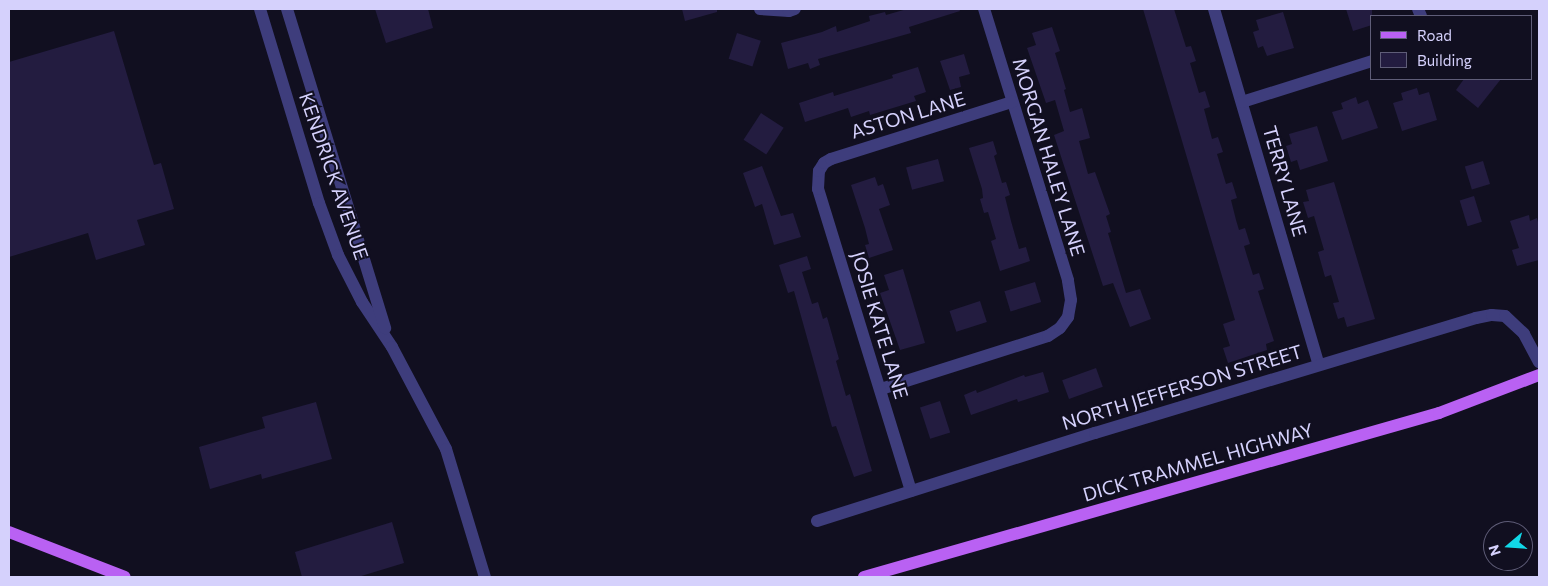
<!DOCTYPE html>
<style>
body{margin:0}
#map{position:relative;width:1548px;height:586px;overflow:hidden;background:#110f20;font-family:Commissioner,sans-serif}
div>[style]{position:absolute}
.building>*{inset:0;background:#231c40;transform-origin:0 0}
.minor>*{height:12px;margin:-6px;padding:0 6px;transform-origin:6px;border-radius:6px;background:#3e3d7c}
.major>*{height:12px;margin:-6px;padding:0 6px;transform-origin:6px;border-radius:6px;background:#b961f3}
span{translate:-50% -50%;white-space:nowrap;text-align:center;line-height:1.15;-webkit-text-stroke:4px #110f20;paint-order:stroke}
.street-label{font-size:19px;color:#d5d1fc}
.frame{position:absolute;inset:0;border:10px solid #d5d1fc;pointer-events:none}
.legend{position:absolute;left:1370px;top:15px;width:162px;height:65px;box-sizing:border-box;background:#110f20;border:1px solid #5f5d78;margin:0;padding:6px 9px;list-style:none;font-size:15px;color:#d5d1fc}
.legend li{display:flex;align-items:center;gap:10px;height:25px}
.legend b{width:25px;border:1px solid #5f5d78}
.north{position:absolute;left:1483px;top:521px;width:50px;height:50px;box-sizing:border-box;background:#110f20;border:1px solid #5f5d78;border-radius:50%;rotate:252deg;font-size:14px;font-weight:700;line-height:20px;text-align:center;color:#d5d1fc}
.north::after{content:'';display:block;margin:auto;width:18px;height:22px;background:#11d8e8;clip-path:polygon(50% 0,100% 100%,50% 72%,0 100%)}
</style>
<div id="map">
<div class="building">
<i style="clip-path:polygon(375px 9px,428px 9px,433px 28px,386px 43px)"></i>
<i style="clip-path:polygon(682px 9px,717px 9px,717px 12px,685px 21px)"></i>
<i style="clip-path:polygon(907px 9px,959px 9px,960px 11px,909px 27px,911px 33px,818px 59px,820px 65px,810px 69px,808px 63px,788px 69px,781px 43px,822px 32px,836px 26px,837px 32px,870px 21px,869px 16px,885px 12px,886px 15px)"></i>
<i style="clip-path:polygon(1143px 9px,1174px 9px,1186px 47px,1191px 46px,1196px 61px,1190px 63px,1199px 93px,1205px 91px,1210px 107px,1204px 109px,1212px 139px,1218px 137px,1223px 152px,1217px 154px,1226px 184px,1232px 182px,1237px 198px,1231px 200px,1236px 220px,1239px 230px,1245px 228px,1250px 244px,1244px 246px,1247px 256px,1253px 275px,1259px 273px,1264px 289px,1258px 291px,1274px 341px,1266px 344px,1267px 350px,1228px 363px,1223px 348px,1230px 346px,1223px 324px,1235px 320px)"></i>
<i style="clip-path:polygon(1346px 9px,1372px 9px,1372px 25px,1353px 31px)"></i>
<i style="clip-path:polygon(1283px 12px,1294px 48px,1267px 56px,1263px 46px,1258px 48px,1253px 32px,1259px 30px,1256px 20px)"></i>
<i style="clip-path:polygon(1052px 27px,1060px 51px,1055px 53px,1066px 89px,1064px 90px,1070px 112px,1082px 108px,1090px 138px,1079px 141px,1088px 174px,1095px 172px,1110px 214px,1106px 216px,1111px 232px,1108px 233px,1126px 293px,1140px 289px,1151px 319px,1130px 327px,1113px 283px,1103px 286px,1054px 135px,1064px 131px,1055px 100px,1046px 103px,1027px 48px,1036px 45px,1032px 33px)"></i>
<i style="clip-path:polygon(114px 31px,154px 165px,161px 163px,174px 209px,137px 220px,145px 245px,96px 260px,88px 233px,9px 257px,9px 62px)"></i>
<i style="left:737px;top:33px;width:25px;height:27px;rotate:18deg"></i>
<i style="clip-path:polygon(964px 54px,970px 74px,959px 77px,961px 87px,950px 90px,940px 61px)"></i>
<i style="clip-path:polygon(918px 67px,926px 92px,914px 96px,916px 101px,870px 115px,869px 111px,851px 117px,848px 108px,805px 122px,799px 103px,833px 92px,834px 96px,893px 78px,892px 75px)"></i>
<i style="clip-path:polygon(1464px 79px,1501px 79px,1478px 108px,1456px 90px)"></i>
<i style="clip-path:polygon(1417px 88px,1419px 95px,1429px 92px,1437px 120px,1402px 131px,1393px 103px,1403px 100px,1401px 93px)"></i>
<i style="clip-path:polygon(1356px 97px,1358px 104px,1368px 100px,1378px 128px,1342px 140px,1332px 112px,1343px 109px,1341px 103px)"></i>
<i style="left:761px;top:113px;width:27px;height:32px;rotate:33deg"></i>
<i style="clip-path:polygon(1317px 126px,1328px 161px,1300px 170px,1297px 160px,1291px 162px,1286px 146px,1292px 144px,1289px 134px)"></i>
<i style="clip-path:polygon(993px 141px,997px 154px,994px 156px,1002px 183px,1006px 182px,1010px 195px,1005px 197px,1011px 221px,1019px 249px,1026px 247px,1030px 261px,1000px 271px,991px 241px,996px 239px,988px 212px,984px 213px,980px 199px,983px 198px,982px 189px,969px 148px)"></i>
<i style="left:938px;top:159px;width:23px;height:33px;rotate:75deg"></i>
<i style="left:1483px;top:161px;width:24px;height:19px;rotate:73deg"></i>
<i style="clip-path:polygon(762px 166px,781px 216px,793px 213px,801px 237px,774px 245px,762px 204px,755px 207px,743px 173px)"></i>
<i style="clip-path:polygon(875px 177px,878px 186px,883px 184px,890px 205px,879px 209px,893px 250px,869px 258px,865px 245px,869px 244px,865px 228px,851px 185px)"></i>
<i style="clip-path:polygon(1334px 182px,1375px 319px,1347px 327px,1344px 317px,1338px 319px,1333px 303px,1339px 302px,1331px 275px,1325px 277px,1318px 252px,1324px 250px,1314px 216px,1308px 218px,1303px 202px,1309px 201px,1306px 190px)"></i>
<i style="left:1474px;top:196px;width:27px;height:15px;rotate:73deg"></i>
<i style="clip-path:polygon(1529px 215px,1530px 221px,1537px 218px,1539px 226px,1539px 260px,1517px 266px,1512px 250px,1519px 248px,1510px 221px)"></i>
<i style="clip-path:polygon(807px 256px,811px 269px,802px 272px,812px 304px,818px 302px,823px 319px,827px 317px,839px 359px,836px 361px,846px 396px,850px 394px,872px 471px,854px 477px,836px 426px,832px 427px,794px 291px,788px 293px,779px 265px)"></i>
<i style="clip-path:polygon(903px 269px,925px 343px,900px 350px,880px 293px,889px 290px,884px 275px)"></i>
<i style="left:1035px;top:282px;width:21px;height:32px;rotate:73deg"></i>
<i style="left:980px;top:301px;width:22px;height:32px;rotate:72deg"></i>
<i style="left:1096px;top:368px;width:20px;height:36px;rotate:70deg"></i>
<i style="clip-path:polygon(1043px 372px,1049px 392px,1018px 402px,1017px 399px,971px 415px,964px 395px,976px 390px,977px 393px,1024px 375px,1025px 377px)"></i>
<i style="left:940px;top:401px;width:33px;height:21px;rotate:72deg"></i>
<i style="clip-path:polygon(316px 402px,332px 459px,262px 479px,261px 474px,210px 489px,199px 447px,265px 428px,262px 417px)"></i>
<i style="clip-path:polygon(392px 522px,404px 563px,358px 577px,302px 577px,295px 552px)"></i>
</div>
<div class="minor">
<i style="left:260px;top:9px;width:203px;rotate:73.1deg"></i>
<i style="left:319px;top:203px;width:55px;rotate:69.9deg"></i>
<i style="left:338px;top:255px;width:53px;rotate:62.9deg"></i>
<i style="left:362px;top:302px;width:54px;rotate:56.3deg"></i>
<i style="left:392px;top:347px;width:115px;rotate:62.1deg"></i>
<i style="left:446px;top:449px;width:134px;rotate:73.1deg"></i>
<i style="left:287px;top:9px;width:334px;rotate:72.9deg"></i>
<i style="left:760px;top:9px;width:29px;rotate:4deg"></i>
<i style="left:789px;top:11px;width:6px;rotate:-18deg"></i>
<i style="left:1214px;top:9px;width:371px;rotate:73.6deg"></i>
<i style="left:1418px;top:9px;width:8px;rotate:67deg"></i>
<i style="left:1242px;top:102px;width:136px;rotate:-17.5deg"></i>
<i style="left:881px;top:389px;width:175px;rotate:-17.6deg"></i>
<i style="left:1048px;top:336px;width:14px;rotate:-34deg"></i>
<i style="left:1060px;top:328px;width:14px;rotate:-54deg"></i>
<i style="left:1068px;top:317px;width:17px;rotate:-80deg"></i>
<i style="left:1071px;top:300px;width:20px;rotate:-99deg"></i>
<i style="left:1068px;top:280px;width:284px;rotate:-107.2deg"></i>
<i style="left:911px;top:491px;width:316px;rotate:-107.1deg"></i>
<i style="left:818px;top:189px;width:18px;rotate:-87deg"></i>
<i style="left:819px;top:171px;width:9px;rotate:-58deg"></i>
<i style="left:824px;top:163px;width:8px;rotate:-30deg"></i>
<i style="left:831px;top:159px;width:190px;rotate:-17.5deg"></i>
<i style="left:817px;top:521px;width:292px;rotate:-17.6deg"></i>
<i style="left:1095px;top:433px;width:398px;rotate:-16.8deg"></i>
<i style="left:1476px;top:318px;width:16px;rotate:-11deg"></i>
<i style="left:1492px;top:315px;width:13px;rotate:4deg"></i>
<i style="left:1505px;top:316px;width:26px;rotate:43deg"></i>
<i style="left:1524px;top:334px;width:32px;rotate:62deg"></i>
</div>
<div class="major">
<i style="left:9px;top:532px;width:124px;rotate:21.2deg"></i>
<i style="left:864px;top:577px;width:598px;rotate:-15.92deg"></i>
<i style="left:1439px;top:413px;width:107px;rotate:-20.8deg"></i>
</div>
<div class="street-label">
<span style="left:908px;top:115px;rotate:-17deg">ASTON LANE</span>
<span style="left:1049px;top:157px;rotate:73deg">MORGAN HALEY LANE</span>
<span style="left:334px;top:176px;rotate:71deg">KENDRICK AVENUE</span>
<span style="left:1285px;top:181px;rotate:74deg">TERRY LANE</span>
<span style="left:880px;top:325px;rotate:73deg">JOSIE KATE LANE</span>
<span style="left:1182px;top:387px;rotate:-17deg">NORTH JEFFERSON STREET</span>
<span style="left:1198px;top:462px;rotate:-16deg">DICK TRAMMEL HIGHWAY</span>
</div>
<div class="frame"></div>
<ul class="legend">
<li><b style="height:6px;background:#b961f3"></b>Road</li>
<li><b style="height:14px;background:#231c40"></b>Building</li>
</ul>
<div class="north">N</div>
</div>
